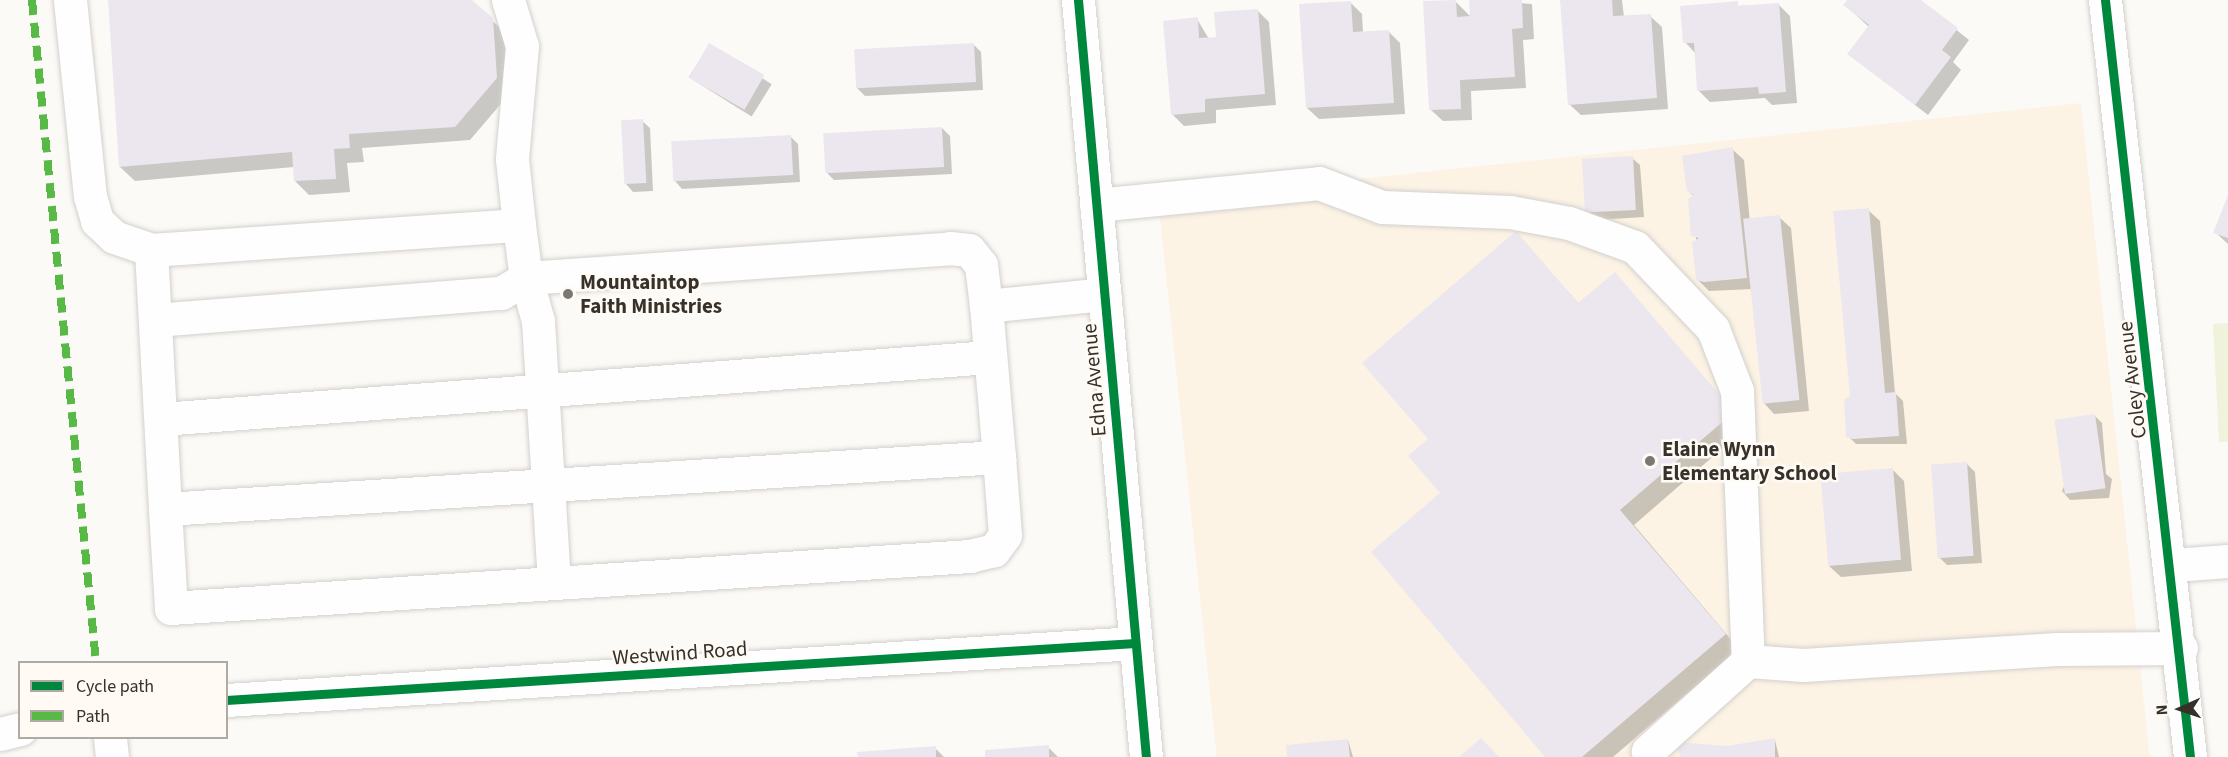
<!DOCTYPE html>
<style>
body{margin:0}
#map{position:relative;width:2228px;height:757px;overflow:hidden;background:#fcfaf7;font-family:"Source Sans 3",sans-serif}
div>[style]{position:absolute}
.built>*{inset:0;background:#fcf3e5;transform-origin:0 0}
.green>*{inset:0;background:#f0f3dc}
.shadow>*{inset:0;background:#0003;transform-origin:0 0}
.building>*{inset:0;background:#ece7ee;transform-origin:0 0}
.roads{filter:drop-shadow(0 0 2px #d3d0cc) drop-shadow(0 0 2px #d3d0cc)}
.minor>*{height:33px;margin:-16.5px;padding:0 16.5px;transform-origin:16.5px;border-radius:16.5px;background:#fffefe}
.quiet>*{height:8px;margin-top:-4px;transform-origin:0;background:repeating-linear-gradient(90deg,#58b947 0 15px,transparent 0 23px)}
.cycleway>*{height:9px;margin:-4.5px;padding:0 4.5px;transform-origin:4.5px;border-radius:4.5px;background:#00873e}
.dots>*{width:16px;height:16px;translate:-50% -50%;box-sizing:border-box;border:3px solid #fffbf4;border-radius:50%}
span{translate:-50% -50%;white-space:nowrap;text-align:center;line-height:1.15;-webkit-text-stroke:5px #fffbf4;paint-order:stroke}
.poi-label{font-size:21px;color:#36322b;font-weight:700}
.left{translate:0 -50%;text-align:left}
.street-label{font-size:21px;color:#36322b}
.legend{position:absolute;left:18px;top:661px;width:210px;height:78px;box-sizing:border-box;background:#fffbf4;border:2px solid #afaba4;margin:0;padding:8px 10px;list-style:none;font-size:18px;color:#36322b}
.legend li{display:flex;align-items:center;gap:12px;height:30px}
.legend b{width:30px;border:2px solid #afaba4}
.north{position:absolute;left:2150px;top:679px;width:60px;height:60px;-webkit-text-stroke:4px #fffbf4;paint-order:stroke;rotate:267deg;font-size:16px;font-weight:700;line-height:24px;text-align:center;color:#36322b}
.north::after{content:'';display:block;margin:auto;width:21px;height:27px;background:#36322b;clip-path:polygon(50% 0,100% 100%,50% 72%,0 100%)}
</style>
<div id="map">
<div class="built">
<i style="left:2081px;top:103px;width:657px;height:928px;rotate:84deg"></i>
</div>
<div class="green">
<i style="clip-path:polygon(2228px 323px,2228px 442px,2219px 442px,2213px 324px)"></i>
</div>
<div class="shadow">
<i style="clip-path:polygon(109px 0,469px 0,507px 34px,511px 92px,470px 140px,362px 148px,364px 162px,347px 163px,350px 192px,309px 195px,295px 181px,294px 167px,135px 181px,120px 167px)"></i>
<i style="clip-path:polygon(1471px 0,1532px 4px,1534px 39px,1523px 40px,1526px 88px,1471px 91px,1472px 120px,1443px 121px,1431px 110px,1455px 1px,1472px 18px)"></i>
<i style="clip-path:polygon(1562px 0,1622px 0,1624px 17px,1650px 16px,1662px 27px,1668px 109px,1581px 115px,1569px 104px)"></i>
<i style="clip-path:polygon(1848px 0,1919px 0,1969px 40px,1953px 62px,1961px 70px,1928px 115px,1849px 54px,1869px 27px,1845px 5px)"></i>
<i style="clip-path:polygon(1350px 2px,1362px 14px,1363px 33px,1389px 32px,1400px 43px,1405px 114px,1319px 119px,1307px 108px)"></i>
<i style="clip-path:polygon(1779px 5px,1790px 16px,1797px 103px,1772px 105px,1765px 98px,1710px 102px,1699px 91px,1696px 54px,1685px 42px,1682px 7px)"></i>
<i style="clip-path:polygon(1257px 10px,1269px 22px,1276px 105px,1216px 110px,1216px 123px,1184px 126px,1172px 114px,1197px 19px,1209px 39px,1218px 38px)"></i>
<i style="clip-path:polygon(973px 44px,981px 52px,983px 90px,865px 96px,857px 88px)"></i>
<i style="left:709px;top:45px;width:74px;height:38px;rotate:32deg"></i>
<i style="clip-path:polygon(642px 121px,650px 128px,653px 191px,633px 192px,626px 184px)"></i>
<i style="clip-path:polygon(942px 128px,950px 136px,952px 174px,834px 180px,826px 172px)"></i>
<i style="clip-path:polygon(790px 136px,798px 144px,800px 182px,682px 189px,675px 181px)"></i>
<i style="clip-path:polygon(1732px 149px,1744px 160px,1750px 223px,1779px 217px,1791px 228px,1809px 411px,1774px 414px,1763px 402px,1752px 289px,1709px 291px,1697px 279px,1695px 197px,1688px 191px,1684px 156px)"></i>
<i style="clip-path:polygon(1632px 158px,1640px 165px,1644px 217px,1596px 220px,1588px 212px)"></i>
<i style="clip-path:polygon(2228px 199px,2228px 244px,2215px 232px)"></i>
<i style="clip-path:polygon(1868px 210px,1880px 221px,1895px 393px,1903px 401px,1907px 444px,1856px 444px,1848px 436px,1855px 399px)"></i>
<i style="clip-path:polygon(1516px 233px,1579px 304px,1614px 274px,1747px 427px,1634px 525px,1739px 649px,1613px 757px,1547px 757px,1442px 493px,1430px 439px)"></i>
<i style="clip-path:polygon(2094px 415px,2102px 423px,2106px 474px,2112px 479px,2109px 498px,2070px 500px,2062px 491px)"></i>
<i style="clip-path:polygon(1967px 464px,1975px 472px,1982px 563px,1947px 565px,1939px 557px)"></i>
<i style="clip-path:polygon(1893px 470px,1904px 481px,1912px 571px,1841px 577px,1829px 566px)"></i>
<i style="clip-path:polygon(1348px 740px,1353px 757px,1288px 757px)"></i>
<i style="clip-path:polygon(1775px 740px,1779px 757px,1681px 757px,1727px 747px)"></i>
<i style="clip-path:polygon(1048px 747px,1058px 757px,987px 757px)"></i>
<i style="clip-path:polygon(935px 748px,944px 757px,859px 757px)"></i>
</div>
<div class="building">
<i style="clip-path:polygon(108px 0,472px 0,493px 18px,497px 78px,455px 127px,349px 134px,350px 148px,334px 149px,336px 179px,294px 181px,292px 152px,119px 167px)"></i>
<i style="clip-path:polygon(1456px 0,1457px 17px,1470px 16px,1469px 0,1522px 0,1523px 28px,1512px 29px,1515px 77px,1460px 80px,1461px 109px,1429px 110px,1423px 1px)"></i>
<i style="clip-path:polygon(1560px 0,1612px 0,1613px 16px,1651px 14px,1657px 98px,1568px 105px)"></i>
<i style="clip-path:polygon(1847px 0,1921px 0,1958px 28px,1942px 50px,1951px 57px,1915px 105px,1847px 54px,1869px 25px,1843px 5px)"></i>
<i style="clip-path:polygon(1351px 1px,1353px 32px,1389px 30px,1394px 103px,1306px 108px,1299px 4px)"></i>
<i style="clip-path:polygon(1738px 1px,1738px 6px,1779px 3px,1786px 92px,1759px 94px,1758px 87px,1697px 91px,1694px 43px,1683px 43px,1680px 6px)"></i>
<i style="clip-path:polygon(1258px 9px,1265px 94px,1205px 99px,1205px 112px,1171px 115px,1163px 21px,1198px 17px,1199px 38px,1216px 37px,1214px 12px)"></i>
<i style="left:709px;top:43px;width:64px;height:40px;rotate:30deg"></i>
<i style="left:974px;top:43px;width:39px;height:120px;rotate:87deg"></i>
<i style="left:643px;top:119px;width:64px;height:22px;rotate:87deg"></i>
<i style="left:942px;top:127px;width:40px;height:119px;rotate:87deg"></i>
<i style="left:791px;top:135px;width:40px;height:120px;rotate:87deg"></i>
<i style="clip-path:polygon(1733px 147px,1747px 278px,1704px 282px,1696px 280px,1692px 242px,1699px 238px,1691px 236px,1688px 199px,1694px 195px,1687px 191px,1682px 156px)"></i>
<i style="left:1633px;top:156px;width:54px;height:51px;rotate:87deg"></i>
<i style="clip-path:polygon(2228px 195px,2228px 238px,2213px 233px)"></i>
<i style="clip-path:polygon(1869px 208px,1885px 393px,1896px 392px,1899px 436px,1853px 439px,1846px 437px,1844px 400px,1850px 396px,1833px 211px)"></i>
<i style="left:1780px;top:215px;width:186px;height:37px;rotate:84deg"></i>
<i style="clip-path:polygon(1516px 231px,1578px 303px,1615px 272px,1734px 412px,1620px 510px,1726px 634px,1582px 757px,1545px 757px,1371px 552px,1440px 493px,1408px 456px,1428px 439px,1362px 363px)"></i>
<i style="left:2095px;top:414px;width:75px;height:41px;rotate:82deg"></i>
<i style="left:1967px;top:462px;width:94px;height:36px;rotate:86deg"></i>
<i style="left:1893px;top:468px;width:92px;height:73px;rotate:85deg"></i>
<i style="clip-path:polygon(1481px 738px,1499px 757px,1459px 757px)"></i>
<i style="clip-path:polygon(1775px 738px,1775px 757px,1680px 757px,1676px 742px,1727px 746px)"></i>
<i style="clip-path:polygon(1348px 739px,1350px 757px,1287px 757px,1286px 745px)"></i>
<i style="clip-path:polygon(1049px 745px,1049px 757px,985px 757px,985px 750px)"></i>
<i style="clip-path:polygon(936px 746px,936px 757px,858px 757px,857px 752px)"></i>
</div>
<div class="roads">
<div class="minor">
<i style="left:70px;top:0;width:197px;rotate:84.2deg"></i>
<i style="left:90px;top:196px;width:26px;rotate:74deg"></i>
<i style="left:97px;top:221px;width:23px;rotate:43deg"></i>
<i style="left:114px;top:237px;width:39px;rotate:19deg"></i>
<i style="left:151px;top:250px;width:369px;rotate:-3.9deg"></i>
<i style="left:519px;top:225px;width:53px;rotate:82.5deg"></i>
<i style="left:526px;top:278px;width:425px;rotate:-4deg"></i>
<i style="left:950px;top:248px;width:19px;rotate:6deg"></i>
<i style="left:969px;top:250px;width:19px;rotate:51deg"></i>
<i style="left:981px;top:265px;width:41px;rotate:83deg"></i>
<i style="left:508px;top:0;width:48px;rotate:73.1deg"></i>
<i style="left:522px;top:46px;width:113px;rotate:95.1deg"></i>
<i style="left:512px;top:159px;width:66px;rotate:83.9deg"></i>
<i style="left:1078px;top:0;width:760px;rotate:84.87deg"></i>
<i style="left:2105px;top:0;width:762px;rotate:83.59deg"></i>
<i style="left:1096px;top:205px;width:224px;rotate:-5.6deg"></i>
<i style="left:1319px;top:183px;width:67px;rotate:20.9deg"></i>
<i style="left:1382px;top:207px;width:128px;rotate:2.2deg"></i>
<i style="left:1510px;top:212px;width:60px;rotate:10.6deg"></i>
<i style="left:1569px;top:223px;width:70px;rotate:20deg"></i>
<i style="left:1635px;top:247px;width:113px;rotate:46.4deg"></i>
<i style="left:1713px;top:329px;width:66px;rotate:68.8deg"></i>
<i style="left:1737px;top:391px;width:270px;rotate:87.7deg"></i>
<i style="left:1748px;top:661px;width:135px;rotate:138deg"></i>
<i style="left:151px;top:250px;width:259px;rotate:86.9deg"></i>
<i style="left:155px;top:320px;width:347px;rotate:-4.5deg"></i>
<i style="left:501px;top:293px;width:29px;rotate:-31deg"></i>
<i style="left:526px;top:278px;width:45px;rotate:74.4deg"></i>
<i style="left:538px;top:321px;width:261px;rotate:86.5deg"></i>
<i style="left:161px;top:419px;width:831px;rotate:-4.28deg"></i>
<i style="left:999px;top:457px;width:78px;rotate:85.6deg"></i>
<i style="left:1005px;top:535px;width:19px;rotate:126deg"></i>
<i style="left:994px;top:550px;width:25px;rotate:166deg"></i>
<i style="left:970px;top:556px;width:801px;rotate:176.28deg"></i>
<i style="left:171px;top:608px;width:99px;rotate:-93.5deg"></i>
<i style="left:165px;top:509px;width:836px;rotate:-3.57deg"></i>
<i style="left:999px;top:457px;width:152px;rotate:-94.9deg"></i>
<i style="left:986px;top:306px;width:119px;rotate:-5.8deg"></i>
<i style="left:2173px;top:565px;width:55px;rotate:-4.2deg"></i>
<i style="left:1748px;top:661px;width:55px;rotate:4.2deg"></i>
<i style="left:1803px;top:665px;width:254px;rotate:-3.6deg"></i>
<i style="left:2056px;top:649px;width:125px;rotate:-0.5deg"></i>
<i style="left:226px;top:700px;width:911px;rotate:-3.59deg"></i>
<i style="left:0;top:734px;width:21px;rotate:-14deg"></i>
<i style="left:110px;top:738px;width:19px;rotate:84deg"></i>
</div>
</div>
<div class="quiet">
<i style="left:32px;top:0;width:665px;rotate:84.48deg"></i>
</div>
<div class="cycleway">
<i style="left:1078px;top:0;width:760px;rotate:84.87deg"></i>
<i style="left:2105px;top:0;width:762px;rotate:83.59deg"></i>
<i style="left:226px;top:700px;width:911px;rotate:-3.59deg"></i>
</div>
<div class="dots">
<i style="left:568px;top:294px;background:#7b7872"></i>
<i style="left:1650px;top:461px;background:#7b7872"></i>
</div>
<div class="poi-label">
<span class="left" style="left:580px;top:294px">Mountaintop<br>Faith Ministries</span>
<span class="left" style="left:1662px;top:461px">Elaine Wynn<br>Elementary School</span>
</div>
<div class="street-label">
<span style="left:1094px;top:380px;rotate:-95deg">Edna Avenue</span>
<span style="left:2132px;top:380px;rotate:-97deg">Coley Avenue</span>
<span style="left:680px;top:653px;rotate:-4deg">Westwind Road</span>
</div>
<ul class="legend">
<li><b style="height:8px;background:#00873e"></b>Cycle path</li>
<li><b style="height:8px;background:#58b947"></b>Path</li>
</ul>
<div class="north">N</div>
</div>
